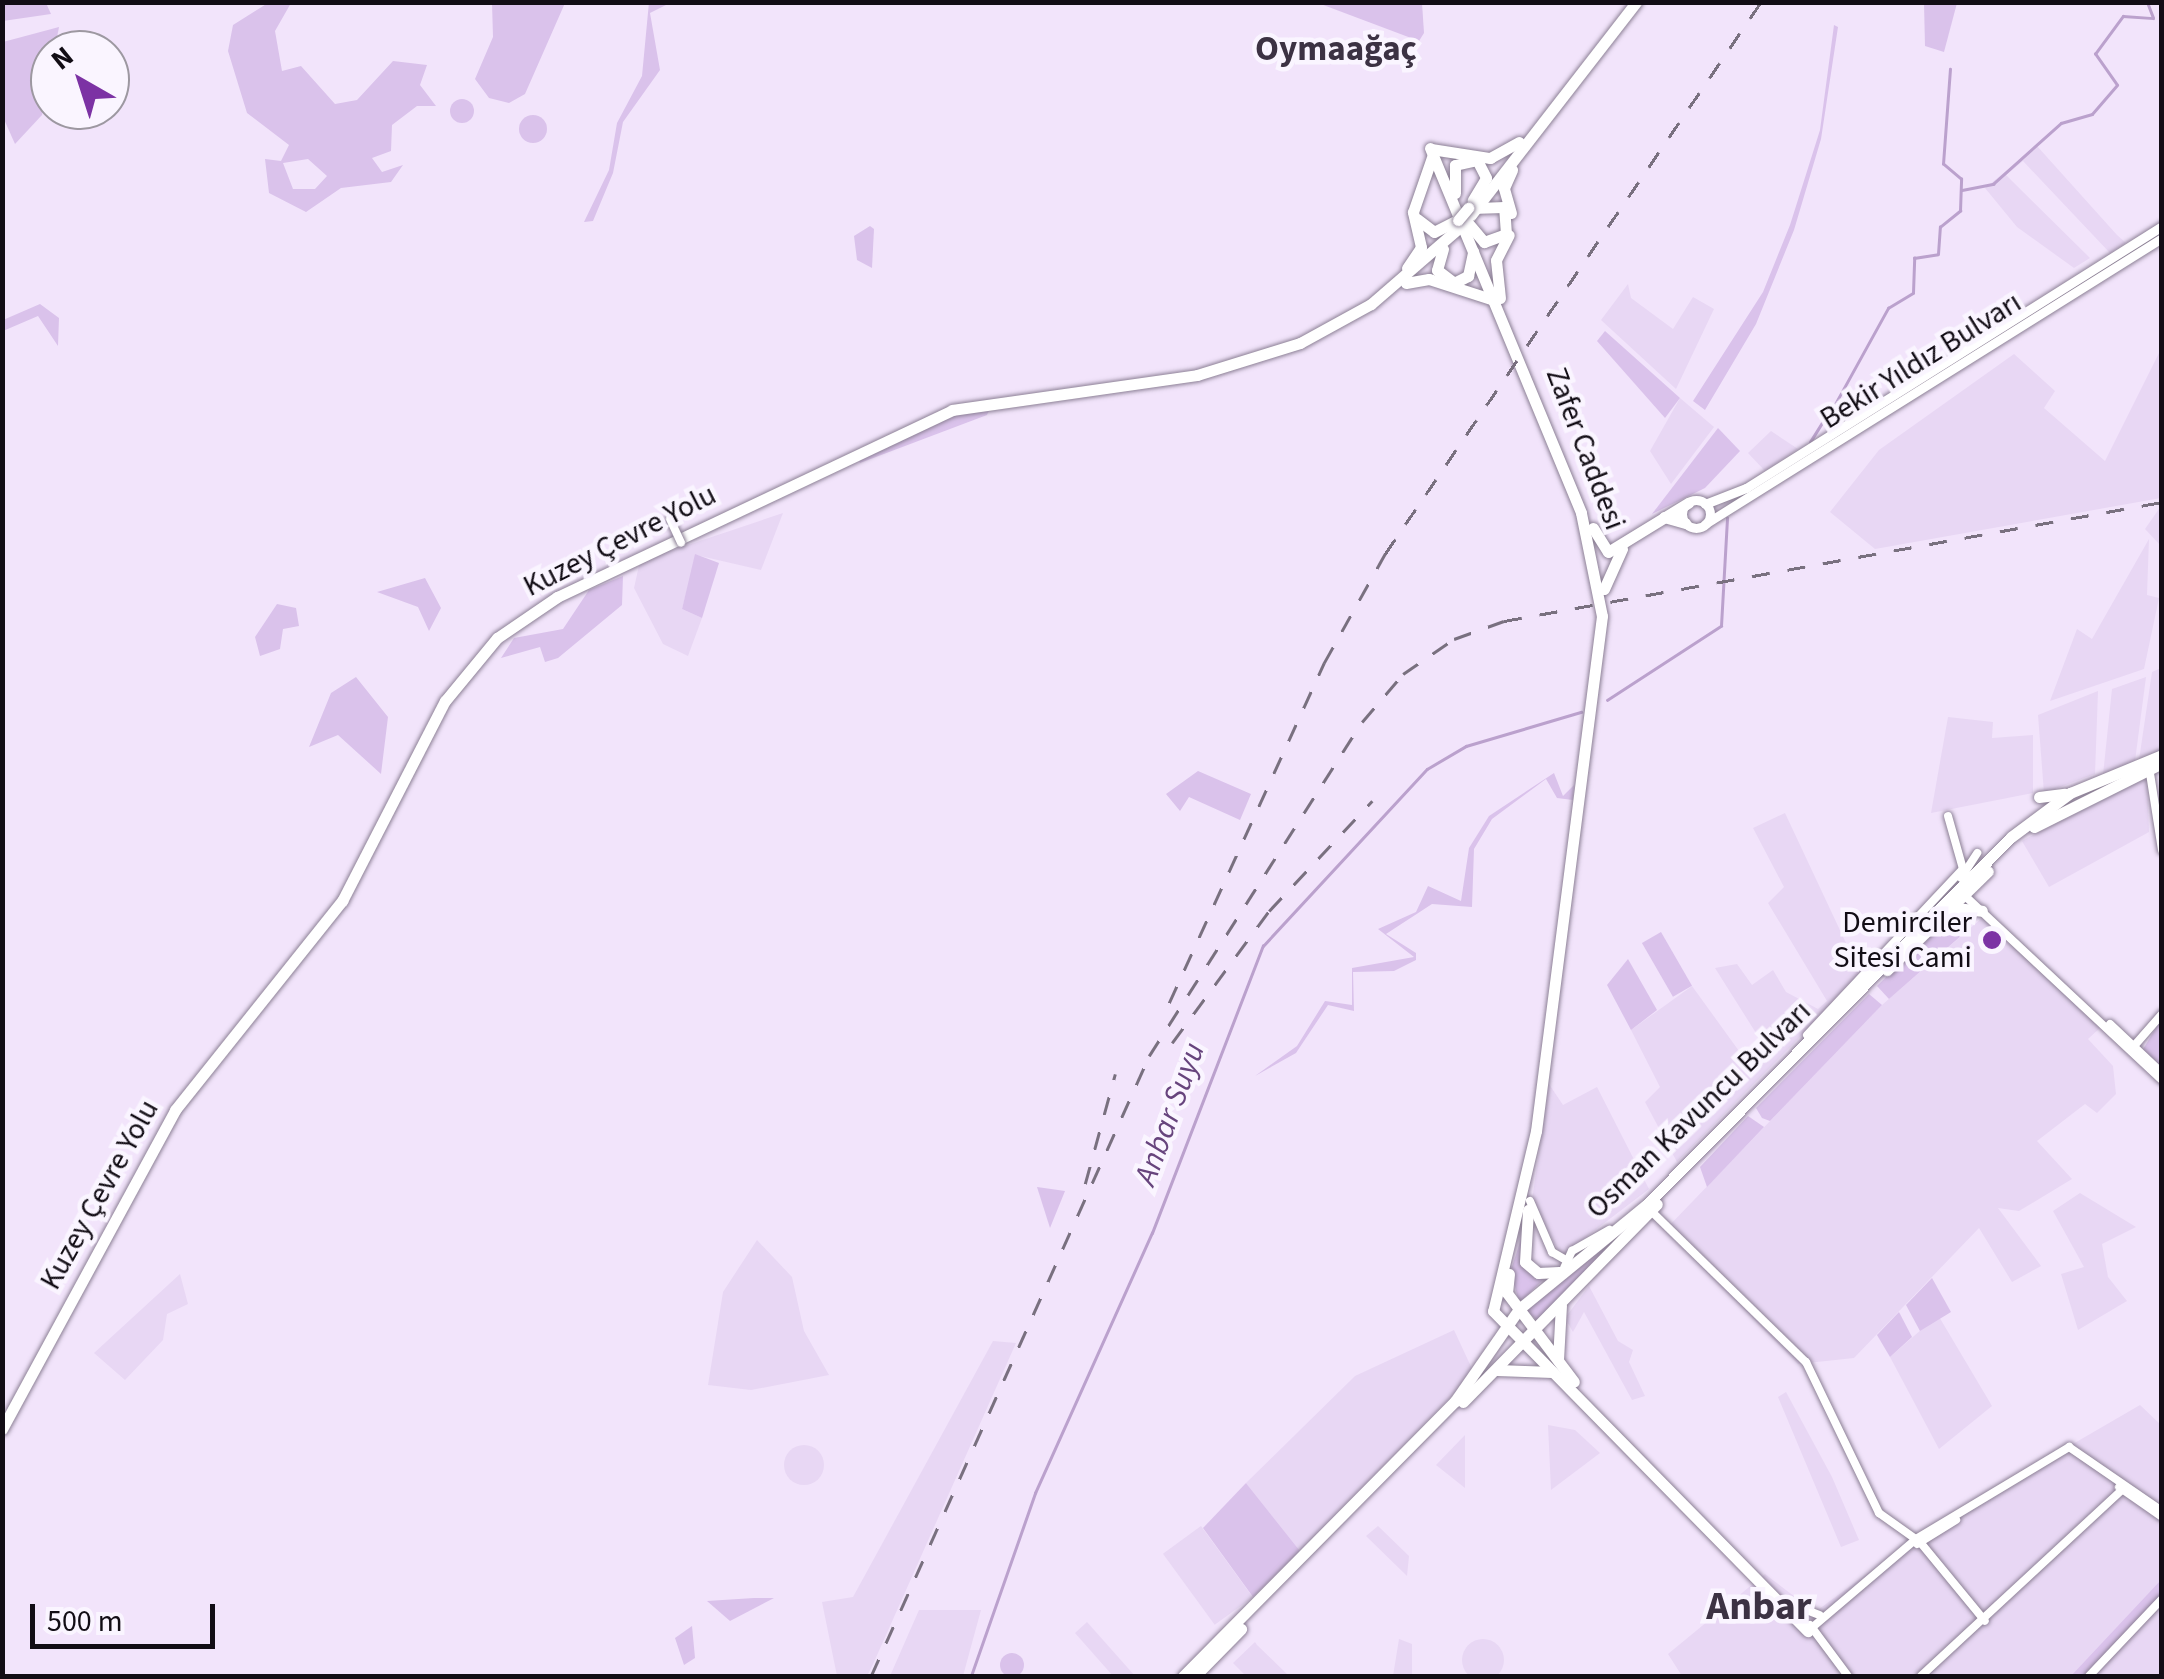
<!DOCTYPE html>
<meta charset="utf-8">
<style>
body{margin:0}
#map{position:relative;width:2164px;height:1679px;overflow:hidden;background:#f2e4fb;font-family:"Source Sans 3",sans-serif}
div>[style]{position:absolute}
.built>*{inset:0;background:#e8d7f4;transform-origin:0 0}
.round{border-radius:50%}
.green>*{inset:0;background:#dac2eb;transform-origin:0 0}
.stream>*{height:2.5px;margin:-1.25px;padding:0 1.25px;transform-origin:1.25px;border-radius:1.25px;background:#bba1cd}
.roads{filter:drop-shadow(0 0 2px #8c8095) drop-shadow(0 0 2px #8c8095)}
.secondary>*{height:8px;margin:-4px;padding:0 4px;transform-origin:4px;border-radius:4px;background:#fff}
.primary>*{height:9px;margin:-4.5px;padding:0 4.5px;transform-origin:4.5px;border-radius:4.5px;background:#fff}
.primary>.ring{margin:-4.5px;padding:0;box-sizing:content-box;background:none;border:9px solid #fff;border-radius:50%}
.highway>*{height:11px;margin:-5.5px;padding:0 5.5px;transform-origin:5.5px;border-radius:5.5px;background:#fff}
.rail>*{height:2.5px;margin-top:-1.25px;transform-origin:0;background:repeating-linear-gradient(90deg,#79707f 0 18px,transparent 0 36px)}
.bridges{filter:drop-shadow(0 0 2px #8c8095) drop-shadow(0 0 2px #8c8095)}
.secondary-bridge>*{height:8px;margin:-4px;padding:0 4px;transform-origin:4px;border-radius:4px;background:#fff}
.highway-bridge>*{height:11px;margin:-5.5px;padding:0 5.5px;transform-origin:5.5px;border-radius:5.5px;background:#fff}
.dots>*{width:28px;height:28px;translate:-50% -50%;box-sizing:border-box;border:5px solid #faf5ff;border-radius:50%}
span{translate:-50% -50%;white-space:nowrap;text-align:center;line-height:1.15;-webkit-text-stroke:9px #faf5ff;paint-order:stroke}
.street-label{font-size:30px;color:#120d15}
.poi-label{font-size:30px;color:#120d15}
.right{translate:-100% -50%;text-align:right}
.water-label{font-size:32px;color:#67447d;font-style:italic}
.quarter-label{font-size:35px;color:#3c3243;font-weight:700}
.district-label{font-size:40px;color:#3c3243;font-weight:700}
.frame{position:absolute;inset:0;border:5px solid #120d15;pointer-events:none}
.north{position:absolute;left:30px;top:30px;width:100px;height:100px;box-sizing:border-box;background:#faf5ff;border:2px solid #9d98a1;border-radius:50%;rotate:321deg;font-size:28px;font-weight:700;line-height:40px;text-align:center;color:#120d15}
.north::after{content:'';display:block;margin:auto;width:35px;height:45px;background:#7c32a4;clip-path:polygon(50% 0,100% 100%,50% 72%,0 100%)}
.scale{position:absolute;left:30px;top:1604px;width:185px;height:45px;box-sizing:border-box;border:5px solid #120d15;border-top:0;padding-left:12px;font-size:30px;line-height:35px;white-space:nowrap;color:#120d15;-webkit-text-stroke:8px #faf5ff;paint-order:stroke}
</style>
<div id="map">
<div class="built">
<i style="clip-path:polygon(2037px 146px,2117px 235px,2126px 243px,2110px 253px,2023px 161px,2006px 175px,2090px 258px,2074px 268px,2017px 227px,1985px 188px)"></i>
<i style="clip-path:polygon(1628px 284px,1631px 298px,1673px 329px,1693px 297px,1714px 309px,1676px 389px,1601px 320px)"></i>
<i style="clip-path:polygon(2161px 349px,2161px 498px,1875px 549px,1830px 512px,1879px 450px,2014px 354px,2055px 391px,2044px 408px,2105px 461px)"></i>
<i style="clip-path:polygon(1680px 398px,1714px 427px,1671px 484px,1650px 451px)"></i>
<i style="clip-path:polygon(1771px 431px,1798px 449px,1765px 471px,1748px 453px)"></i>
<i style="clip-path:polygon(2161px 506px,2162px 506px,2161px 546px,2145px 529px)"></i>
<i style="clip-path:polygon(783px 513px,761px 570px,696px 555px,682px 609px,702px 618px,688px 656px,663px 644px,634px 588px,640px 561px)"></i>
<i style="clip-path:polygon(2149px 539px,2147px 595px,2159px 598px,2144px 669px,2050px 701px,2077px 629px,2092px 639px)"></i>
<i style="clip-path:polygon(2161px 668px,2161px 752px,2139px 760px,2152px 672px)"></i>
<i style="clip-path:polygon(2146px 677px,2135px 761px,2103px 775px,2112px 689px)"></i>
<i style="clip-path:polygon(2098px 691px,2095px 774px,2044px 793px,2038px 715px)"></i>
<i style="clip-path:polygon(1948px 717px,1993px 722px,1992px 738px,2033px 735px,2033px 793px,1931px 813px)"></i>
<i style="clip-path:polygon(2147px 774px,2149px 832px,2049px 887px,2022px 841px)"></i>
<i style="clip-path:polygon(1785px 813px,1861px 975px,1677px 1162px,1645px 1102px,1660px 1087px,1631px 1030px,1692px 986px,1752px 1069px,1749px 1047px,1761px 1041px,1715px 968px,1737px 964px,1752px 985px,1773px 970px,1786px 992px,1818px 1009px,1827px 1001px,1768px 903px,1784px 887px,1753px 828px)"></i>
<i style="clip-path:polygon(1982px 918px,2101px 1027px,2088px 1039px,2113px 1066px,2116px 1094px,2097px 1113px,2085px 1104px,2037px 1141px,2072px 1179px,2019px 1211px,1998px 1208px,2041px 1266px,2012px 1282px,1979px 1228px,1854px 1358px,1798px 1364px,1665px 1230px,1882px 1005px)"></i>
<i style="clip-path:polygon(1549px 1084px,1563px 1105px,1597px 1087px,1649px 1189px,1561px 1256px,1532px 1200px)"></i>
<i style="clip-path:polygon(2080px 1193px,2136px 1227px,2102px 1244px,2108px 1277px,2127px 1301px,2078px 1330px,2061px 1274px,2084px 1267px,2053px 1211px)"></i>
<i style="clip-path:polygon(757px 1240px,792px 1277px,804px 1331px,829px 1375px,751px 1390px,708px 1385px,723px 1292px)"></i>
<i style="clip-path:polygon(180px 1274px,188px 1304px,167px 1314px,163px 1340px,125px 1380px,94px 1353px)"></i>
<i style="clip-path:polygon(1589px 1286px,1618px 1341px,1633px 1350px,1629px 1362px,1645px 1396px,1632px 1400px,1584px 1312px,1573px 1332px,1565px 1318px)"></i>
<i style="clip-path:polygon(1938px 1315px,1992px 1406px,1939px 1449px,1890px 1357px)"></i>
<i style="clip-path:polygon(1454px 1330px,1474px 1373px,1300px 1551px,1246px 1483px,1355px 1376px)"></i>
<i style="clip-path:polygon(993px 1341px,1016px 1343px,874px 1662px,867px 1676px,837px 1676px,822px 1602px,853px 1597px)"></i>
<i style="clip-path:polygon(1786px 1392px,1832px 1477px,1859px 1540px,1841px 1547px,1778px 1397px)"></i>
<i style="clip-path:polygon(2140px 1405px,2161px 1425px,2161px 1676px,1682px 1676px,1668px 1654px,1765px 1574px,1815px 1612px,1932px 1526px)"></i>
<i style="clip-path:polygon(1548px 1425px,1575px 1430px,1600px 1453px,1551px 1490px)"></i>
<i style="clip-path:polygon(1465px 1435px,1465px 1488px,1436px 1465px)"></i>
<i class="round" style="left:784px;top:1445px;width:40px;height:40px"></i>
<i style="left:1201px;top:1526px;width:88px;height:47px;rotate:54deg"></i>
<i style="clip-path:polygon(1378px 1526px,1409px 1556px,1407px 1576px,1366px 1536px)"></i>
<i style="clip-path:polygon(919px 1610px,981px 1610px,963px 1676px,890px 1676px)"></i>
<i style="clip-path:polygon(1087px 1622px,1135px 1676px,1113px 1676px,1075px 1633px)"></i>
<i class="round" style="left:1462px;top:1639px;width:42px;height:42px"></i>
<i style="clip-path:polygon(1399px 1639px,1412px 1644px,1412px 1676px,1393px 1676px)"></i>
<i style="clip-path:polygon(1255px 1642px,1257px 1645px,1289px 1676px,1246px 1676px,1233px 1663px)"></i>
</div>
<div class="green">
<i style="clip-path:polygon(3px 2px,46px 3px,51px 14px,3px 21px)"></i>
<i style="clip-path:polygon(649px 2px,670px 3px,650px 13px,660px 70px,623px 122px,613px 173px,593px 221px,584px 222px,609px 170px,617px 123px,642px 76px)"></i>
<i style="clip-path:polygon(evenodd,268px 3px,291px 3px,275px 31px,282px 71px,301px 66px,335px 104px,357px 100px,393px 61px,427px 65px,420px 85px,436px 106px,417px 106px,392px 125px,391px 151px,372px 158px,382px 172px,403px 165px,391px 182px,341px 188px,306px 212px,269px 193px,265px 159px,281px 161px,289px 145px,247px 113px,228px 51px,233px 25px,268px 3px,308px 159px,327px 176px,315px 189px,293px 189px,283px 163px,308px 159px)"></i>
<i style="clip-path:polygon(492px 3px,565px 3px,525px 94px,509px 103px,489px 98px,475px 79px,493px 37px)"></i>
<i style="clip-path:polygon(1318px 3px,1422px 3px,1424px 33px,1419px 41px)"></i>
<i style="clip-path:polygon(1924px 3px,1957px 3px,1944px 52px,1925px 46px)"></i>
<i style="clip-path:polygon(1834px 25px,1838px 27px,1821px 139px,1794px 230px,1756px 324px,1705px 410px,1693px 401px,1763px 292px,1790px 225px,1820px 130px)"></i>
<i style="clip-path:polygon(59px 27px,42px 115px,15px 144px,3px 117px,3px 42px)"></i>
<i class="round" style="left:450px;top:99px;width:24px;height:24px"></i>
<i class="round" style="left:519px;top:115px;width:28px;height:28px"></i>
<i style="clip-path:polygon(870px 226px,874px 229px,872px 268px,857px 260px,854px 236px)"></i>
<i style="clip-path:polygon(40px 304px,59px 318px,58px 346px,38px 316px,3px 331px,3px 320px)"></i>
<i style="clip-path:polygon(1605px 331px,1680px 398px,1665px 418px,1597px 341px)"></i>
<i style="clip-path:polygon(993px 401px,987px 415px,860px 463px,856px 455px)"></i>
<i style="clip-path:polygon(1718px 428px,1740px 451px,1705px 488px,1652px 514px)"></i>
<i style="clip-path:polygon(695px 554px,719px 563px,702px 618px,682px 609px)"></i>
<i style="clip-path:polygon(623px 576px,622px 605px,558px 658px,545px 662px,540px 647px,501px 658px,514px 638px,563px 629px,589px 590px)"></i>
<i style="clip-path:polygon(425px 578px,441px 608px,429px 631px,418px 607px,377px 592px)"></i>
<i style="clip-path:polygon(277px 604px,296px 608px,299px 626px,283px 629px,280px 649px,260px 656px,255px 637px)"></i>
<i style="clip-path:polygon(356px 677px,388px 717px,381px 774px,338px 735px,309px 747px,331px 693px)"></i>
<i style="clip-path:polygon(1198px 771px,1251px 794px,1240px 820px,1189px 797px,1180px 811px,1166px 794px)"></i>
<i style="clip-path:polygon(1554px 773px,1563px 796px,1574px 785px,1573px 800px,1557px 798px,1546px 779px,1492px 819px,1474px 849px,1472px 907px,1432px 904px,1386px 934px,1416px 953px,1416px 960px,1394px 971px,1353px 972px,1354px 1011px,1328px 1005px,1296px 1053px,1255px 1076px,1297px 1046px,1325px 1001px,1352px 1005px,1352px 968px,1414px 957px,1378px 929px,1416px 912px,1428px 886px,1461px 901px,1469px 848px,1489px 816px)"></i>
<i style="clip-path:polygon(1966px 921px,1970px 928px,1889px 999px,1877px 986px,1938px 926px)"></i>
<i style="left:1661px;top:932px;width:62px;height:22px;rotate:60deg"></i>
<i style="clip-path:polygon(1628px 959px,1657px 1010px,1631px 1030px,1607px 985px)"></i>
<i style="clip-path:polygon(1869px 994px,1882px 1005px,1770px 1121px,1762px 1118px,1756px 1108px)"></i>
<i style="clip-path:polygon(2161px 1019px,2161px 1069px,2142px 1051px)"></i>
<i style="clip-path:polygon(1748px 1116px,1764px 1127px,1707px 1187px,1700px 1167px)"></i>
<i style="clip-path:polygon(1037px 1187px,1065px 1191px,1050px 1228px)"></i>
<i style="clip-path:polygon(1651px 1204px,1538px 1321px,1523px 1308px)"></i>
<i style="clip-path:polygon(1522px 1236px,1521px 1255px,1546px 1277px,1519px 1303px,1511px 1270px)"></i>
<i style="clip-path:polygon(1932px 1278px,1951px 1312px,1920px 1331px,1906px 1305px)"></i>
<i style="clip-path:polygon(1899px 1312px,1912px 1337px,1890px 1357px,1877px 1335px)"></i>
<i style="clip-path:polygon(1246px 1483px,1300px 1551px,1253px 1597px,1203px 1528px)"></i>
<i style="clip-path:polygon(2161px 1580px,2161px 1595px,2084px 1676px,2071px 1676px)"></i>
<i style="clip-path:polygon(754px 1598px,774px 1598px,730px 1621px,707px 1601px)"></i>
<i style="clip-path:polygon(692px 1626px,695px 1658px,684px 1665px,675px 1638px)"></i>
<i class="round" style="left:1000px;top:1653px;width:24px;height:24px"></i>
</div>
<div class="stream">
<i style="left:1962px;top:190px;width:32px;rotate:-11deg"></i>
<i style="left:1993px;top:184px;width:91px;rotate:-41.9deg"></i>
<i style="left:2061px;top:123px;width:32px;rotate:-16deg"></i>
<i style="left:2092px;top:114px;width:38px;rotate:-49deg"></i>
<i style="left:2117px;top:85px;width:38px;rotate:-125deg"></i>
<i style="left:2095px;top:54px;width:47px;rotate:-53.6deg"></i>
<i style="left:2123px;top:16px;width:30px;rotate:4deg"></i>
<i style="left:2153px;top:18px;width:17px;rotate:-111deg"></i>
<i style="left:1947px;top:367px;width:254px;rotate:-32.1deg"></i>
<i style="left:1834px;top:406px;width:112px;rotate:-61.1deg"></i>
<i style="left:1888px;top:308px;width:29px;rotate:-31deg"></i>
<i style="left:1913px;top:293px;width:35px;rotate:-88deg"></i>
<i style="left:1914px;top:258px;width:24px;rotate:-9deg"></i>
<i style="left:1938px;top:254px;width:27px;rotate:-86deg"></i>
<i style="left:1940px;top:227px;width:26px;rotate:-39deg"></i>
<i style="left:1960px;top:211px;width:32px;rotate:-88deg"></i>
<i style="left:1961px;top:179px;width:23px;rotate:-140deg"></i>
<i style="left:1943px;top:164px;width:95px;rotate:-85.8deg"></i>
<i style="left:1866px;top:418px;width:33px;rotate:-33deg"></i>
<i style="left:1832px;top:439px;width:13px;rotate:-32deg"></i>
<i style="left:1810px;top:442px;width:39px;rotate:-58deg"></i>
<i style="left:1607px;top:700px;width:136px;rotate:-33deg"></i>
<i style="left:1721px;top:626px;width:108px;rotate:-86.8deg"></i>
<i style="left:971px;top:1676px;width:194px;rotate:-70.7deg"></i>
<i style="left:1035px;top:1493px;width:285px;rotate:-65.8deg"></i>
<i style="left:1152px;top:1233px;width:308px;rotate:-68.9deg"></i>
<i style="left:1263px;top:946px;width:241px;rotate:-47.2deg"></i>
<i style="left:1427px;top:769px;width:45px;rotate:-30.5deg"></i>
<i style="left:1466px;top:746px;width:120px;rotate:-16.5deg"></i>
</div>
<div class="roads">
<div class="secondary">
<i style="left:2149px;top:767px;width:84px;rotate:81.1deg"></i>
<i style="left:1961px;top:878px;width:30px;rotate:-57deg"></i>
<i style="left:1964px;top:895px;width:271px;rotate:43.1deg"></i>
<i style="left:2110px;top:1024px;width:71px;rotate:43.3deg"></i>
<i style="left:1807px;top:1035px;width:228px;rotate:-46.8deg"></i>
<i style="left:1963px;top:869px;width:55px;rotate:-105.8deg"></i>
<i style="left:2134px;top:1046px;width:43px;rotate:-48.8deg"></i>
<i style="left:1530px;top:1201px;width:56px;rotate:66.7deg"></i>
<i style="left:1552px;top:1252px;width:14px;rotate:30deg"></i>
<i style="left:1650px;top:1210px;width:218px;rotate:44.3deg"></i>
<i style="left:1806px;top:1362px;width:168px;rotate:64.2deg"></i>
<i style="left:1879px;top:1513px;width:50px;rotate:35.3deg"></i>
<i style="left:1920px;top:1542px;width:102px;rotate:50.6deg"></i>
<i style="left:1564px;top:1268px;width:19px;rotate:-65deg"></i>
<i style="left:1572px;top:1251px;width:43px;rotate:-29.6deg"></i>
<i style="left:2119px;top:1487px;width:52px;rotate:34.9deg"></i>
<i style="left:1917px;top:1544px;width:46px;rotate:-31.6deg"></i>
<i style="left:1796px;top:1606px;width:25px;rotate:21deg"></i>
<i style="left:1810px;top:1625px;width:64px;rotate:53.3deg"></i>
<i style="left:1808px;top:1631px;width:142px;rotate:-40.4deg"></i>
<i style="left:1916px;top:1539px;width:179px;rotate:-31deg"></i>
<i style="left:2069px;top:1447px;width:113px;rotate:34.5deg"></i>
<i style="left:1921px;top:1676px;width:275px;rotate:-42.8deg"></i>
<i style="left:2089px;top:1676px;width:106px;rotate:-46.5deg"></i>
</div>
<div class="primary">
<i class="ring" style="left:1682px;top:500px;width:19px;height:19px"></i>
<i style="left:1705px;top:504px;width:44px;rotate:-21.3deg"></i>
<i style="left:1746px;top:488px;width:492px;rotate:-32.2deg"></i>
<i style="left:1705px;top:524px;width:539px;rotate:-32.04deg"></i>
</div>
<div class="highway">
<i style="left:1430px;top:148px;width:395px;rotate:67.5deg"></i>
<i style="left:1581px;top:513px;width:105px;rotate:78.5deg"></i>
<i style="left:1602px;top:616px;width:519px;rotate:97.3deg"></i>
<i style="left:1536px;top:1131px;width:185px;rotate:103.4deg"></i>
<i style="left:1493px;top:1311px;width:449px;rotate:45.5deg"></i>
<i style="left:1431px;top:149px;width:60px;rotate:8.7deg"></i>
<i style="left:1490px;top:158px;width:33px;rotate:-29deg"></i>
<i style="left:1455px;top:193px;width:28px;rotate:-90deg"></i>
<i style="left:1455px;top:165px;width:23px;rotate:-13deg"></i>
<i style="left:1477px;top:160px;width:20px;rotate:63deg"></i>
<i style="left:1486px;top:178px;width:26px;rotate:121deg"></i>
<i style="left:1511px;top:213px;width:26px;rotate:-106deg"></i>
<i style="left:1504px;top:188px;width:20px;rotate:-66deg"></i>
<i style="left:1471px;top:215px;width:269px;rotate:-52.2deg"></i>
<i style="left:1417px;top:219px;width:21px;rotate:37deg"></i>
<i style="left:1434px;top:232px;width:27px;rotate:-27deg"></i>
<i style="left:1468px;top:223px;width:25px;rotate:50deg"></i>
<i style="left:1484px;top:242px;width:23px;rotate:-20deg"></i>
<i style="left:1506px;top:234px;width:27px;rotate:-94deg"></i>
<i style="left:1504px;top:207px;width:25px;rotate:178deg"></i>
<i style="left:1443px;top:249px;width:22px;rotate:106deg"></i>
<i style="left:1437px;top:270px;width:21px;rotate:37deg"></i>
<i style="left:1454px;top:283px;width:16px;rotate:-27deg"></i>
<i style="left:1468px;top:276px;width:25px;rotate:-78deg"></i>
<i style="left:1407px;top:268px;width:25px;rotate:-56deg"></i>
<i style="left:1421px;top:247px;width:36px;rotate:-103deg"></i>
<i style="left:1413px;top:212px;width:58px;rotate:-70.9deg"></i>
<i style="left:1406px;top:283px;width:23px;rotate:-10deg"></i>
<i style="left:1429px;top:279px;width:65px;rotate:17.9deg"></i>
<i style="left:1500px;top:298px;width:38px;rotate:-96deg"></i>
<i style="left:1496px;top:260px;width:28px;rotate:-63deg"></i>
<i style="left:1664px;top:517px;width:22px;rotate:16deg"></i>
<i style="left:1593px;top:528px;width:28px;rotate:58deg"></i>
<i style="left:1608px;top:552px;width:94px;rotate:-31.5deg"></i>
<i style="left:1604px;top:589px;width:44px;rotate:-65.8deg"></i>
<i style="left:2039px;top:797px;width:26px;rotate:-7deg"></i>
<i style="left:2034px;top:827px;width:143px;rotate:-26.6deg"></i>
<i style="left:1955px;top:908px;width:27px;rotate:6deg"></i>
<i style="left:1887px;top:970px;width:141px;rotate:-44.4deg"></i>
<i style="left:1528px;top:1210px;width:52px;rotate:93.3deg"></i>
<i style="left:1525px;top:1262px;width:17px;rotate:40deg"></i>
<i style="left:1538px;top:1273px;width:21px;rotate:-3deg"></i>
<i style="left:1509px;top:1274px;width:19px;rotate:96deg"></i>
<i style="left:1507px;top:1293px;width:111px;rotate:53deg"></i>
<i style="left:1558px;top:1360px;width:55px;rotate:-86.9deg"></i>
<i style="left:1497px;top:1370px;width:55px;rotate:2.1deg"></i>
<i style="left:1463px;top:1402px;width:277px;rotate:-45.6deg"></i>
<i style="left:2px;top:1429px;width:363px;rotate:-61.5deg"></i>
<i style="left:175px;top:1110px;width:268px;rotate:-51.4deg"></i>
<i style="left:342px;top:901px;width:225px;rotate:-62.8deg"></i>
<i style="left:445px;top:701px;width:82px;rotate:-50.5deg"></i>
<i style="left:497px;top:638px;width:73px;rotate:-34.3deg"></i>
<i style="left:557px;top:597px;width:437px;rotate:-25.3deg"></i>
<i style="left:952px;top:410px;width:247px;rotate:-8.1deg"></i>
<i style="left:1197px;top:375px;width:108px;rotate:-17.3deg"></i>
<i style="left:1300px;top:343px;width:81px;rotate:-28.8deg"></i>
<i style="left:1371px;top:304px;width:119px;rotate:-40.9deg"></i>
<i style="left:1183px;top:1676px;width:387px;rotate:-45.3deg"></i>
<i style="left:1455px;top:1401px;width:112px;rotate:-55.2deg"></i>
<i style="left:1519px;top:1309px;width:163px;rotate:-39.3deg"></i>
<i style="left:1645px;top:1206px;width:520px;rotate:-45.23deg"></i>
<i style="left:2011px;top:837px;width:74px;rotate:-36.7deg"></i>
<i style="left:2070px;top:793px;width:100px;rotate:-22.4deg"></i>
<i style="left:1195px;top:1676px;width:66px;rotate:-45.6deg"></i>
</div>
</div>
<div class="rail">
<i style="left:1169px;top:1003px;width:374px;rotate:-65.5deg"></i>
<i style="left:1324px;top:663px;width:125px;rotate:-60.8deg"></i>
<i style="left:1385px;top:554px;width:668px;rotate:-55.74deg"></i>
<i style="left:1172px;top:1043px;width:164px;rotate:-53.7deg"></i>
<i style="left:1269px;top:911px;width:151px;rotate:-46.9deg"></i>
<i style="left:1085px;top:1184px;width:114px;rotate:-74.7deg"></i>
<i style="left:871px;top:1676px;width:679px;rotate:-65.85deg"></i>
<i style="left:1149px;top:1056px;width:396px;rotate:-57.5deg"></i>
<i style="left:1362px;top:722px;width:63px;rotate:-49.5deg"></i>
<i style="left:1403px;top:674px;width:62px;rotate:-34.5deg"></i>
<i style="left:1454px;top:639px;width:53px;rotate:-19.8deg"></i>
<i style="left:1504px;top:621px;width:669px;rotate:-10.25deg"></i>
</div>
<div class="bridges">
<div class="secondary-bridge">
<i style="left:670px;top:519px;width:26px;rotate:65deg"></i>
</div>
<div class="highway-bridge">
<i style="left:1458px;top:220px;width:16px;rotate:-50deg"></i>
</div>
</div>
<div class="dots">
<i style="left:1992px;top:940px;background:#7c32a4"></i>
</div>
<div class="street-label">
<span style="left:1921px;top:361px;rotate:-32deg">Bekir Yıldız Bulvarı</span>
<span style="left:1585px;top:449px;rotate:69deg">Zafer Caddesi</span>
<span style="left:620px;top:541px;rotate:-27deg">Kuzey Çevre Yolu</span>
<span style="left:1699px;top:1110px;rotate:-44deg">Osman Kavuncu Bulvarı</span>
<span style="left:100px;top:1195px;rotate:-61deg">Kuzey Çevre Yolu</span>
</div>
<div class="poi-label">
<span class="right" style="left:1972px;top:940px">Demirciler<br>Sitesi Cami</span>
</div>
<div class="water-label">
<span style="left:1170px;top:1114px;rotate:-70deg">Anbar Suyu</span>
</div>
<div class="quarter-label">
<span style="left:1336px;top:49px">Oymaağaç</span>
</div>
<div class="district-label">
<span style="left:1759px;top:1607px">Anbar</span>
</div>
<div class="frame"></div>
<div class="north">N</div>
<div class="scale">500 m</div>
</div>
